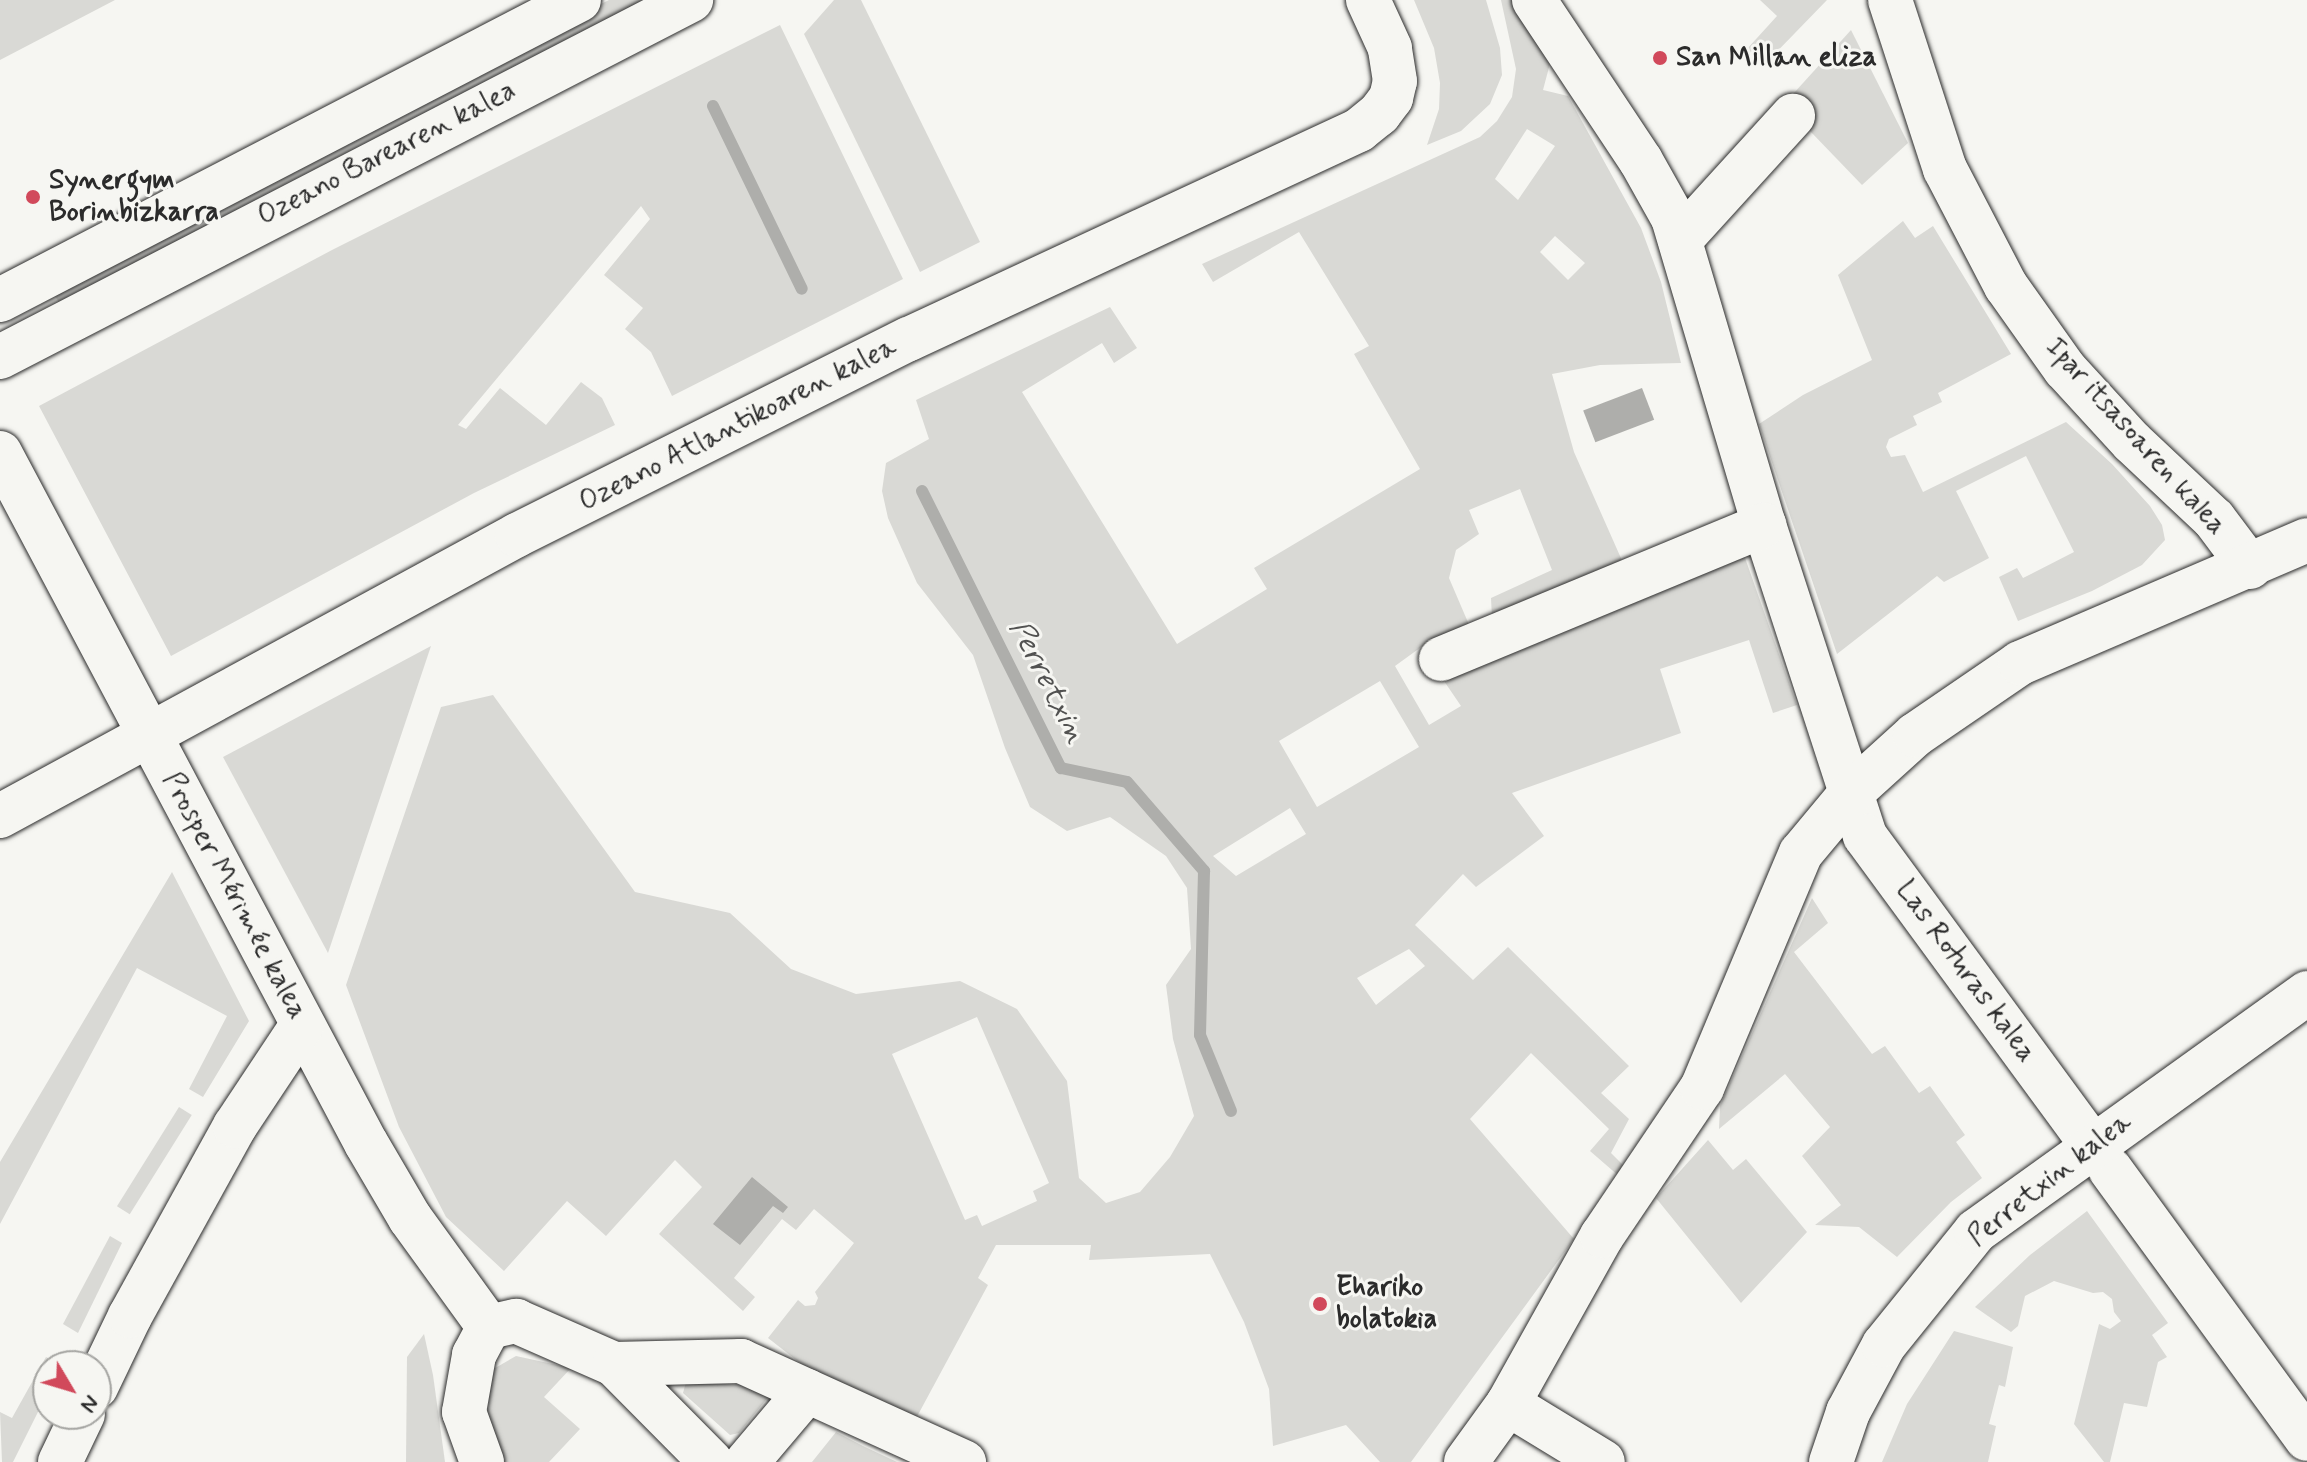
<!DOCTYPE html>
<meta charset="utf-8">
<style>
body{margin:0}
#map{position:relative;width:2307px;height:1462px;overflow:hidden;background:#f6f6f2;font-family:Mynerve,sans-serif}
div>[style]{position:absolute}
.green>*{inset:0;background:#d9d9d5;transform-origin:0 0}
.water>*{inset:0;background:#aeaeab;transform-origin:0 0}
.stream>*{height:12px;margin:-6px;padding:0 6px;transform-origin:6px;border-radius:6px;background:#aeaeab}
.roads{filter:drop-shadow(0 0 2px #2b2b2b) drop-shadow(0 0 2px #2b2b2b)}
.minor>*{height:44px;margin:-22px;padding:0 22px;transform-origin:22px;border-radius:22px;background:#f6f6f2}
.dots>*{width:22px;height:22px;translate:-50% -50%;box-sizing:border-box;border:4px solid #f6f6f2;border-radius:50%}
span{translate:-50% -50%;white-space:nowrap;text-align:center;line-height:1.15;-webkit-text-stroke:6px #f6f6f2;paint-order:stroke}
.poi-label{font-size:28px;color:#2b2b2b;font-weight:700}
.left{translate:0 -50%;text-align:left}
.street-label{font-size:28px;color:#2b2b2b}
.water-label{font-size:30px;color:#525251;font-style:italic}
.north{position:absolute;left:32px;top:1350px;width:80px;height:80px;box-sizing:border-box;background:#f6f6f2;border:2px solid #a5a5a2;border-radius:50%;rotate:128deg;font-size:22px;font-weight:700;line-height:32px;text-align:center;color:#2b2b2b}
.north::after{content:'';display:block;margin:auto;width:28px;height:36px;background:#d1495b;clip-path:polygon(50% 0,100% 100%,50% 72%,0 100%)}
</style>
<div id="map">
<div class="green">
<i style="clip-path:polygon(0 0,115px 0,0 60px)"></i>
<i style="clip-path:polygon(609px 0,663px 0,63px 309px,50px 288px,401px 103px)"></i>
<i style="clip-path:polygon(834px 0,861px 0,980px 242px,920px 272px,804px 34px)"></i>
<i style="clip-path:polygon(1414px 0,1486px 0,1500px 48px,1502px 75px,1490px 104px,1461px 131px,1427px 145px,1439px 109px,1440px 83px,1434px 48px)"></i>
<i style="clip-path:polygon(evenodd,1501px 0,1515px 0,1552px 56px,1543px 90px,1568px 96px,1641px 228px,1661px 282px,1681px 363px,1600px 365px,1552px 374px,1574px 452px,1624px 565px,1492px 618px,1491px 598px,1552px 570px,1520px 489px,1469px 510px,1479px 534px,1456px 550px,1449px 578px,1470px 627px,1424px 645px,1395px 666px,1429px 725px,1461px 706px,1444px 681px,1476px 664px,1744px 555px,1797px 705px,1773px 713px,1749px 640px,1660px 669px,1681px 733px,1512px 793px,1544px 836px,1476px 887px,1463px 874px,1415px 925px,1473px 980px,1508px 947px,1629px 1066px,1601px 1093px,1629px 1119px,1611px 1153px,1627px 1169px,1620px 1177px,1590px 1151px,1609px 1129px,1531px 1053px,1470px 1119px,1574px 1239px,1411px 1462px,1380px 1462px,1346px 1425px,1273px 1446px,1269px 1389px,1244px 1322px,1210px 1254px,1089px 1260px,1091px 1245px,996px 1245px,978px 1278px,988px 1285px,913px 1424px,804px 1366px,768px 1338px,798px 1300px,805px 1306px,815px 1305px,818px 1298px,815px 1292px,854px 1243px,814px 1209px,796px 1230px,782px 1219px,734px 1278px,755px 1297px,743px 1311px,659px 1234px,702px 1187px,675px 1160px,606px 1236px,567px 1201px,504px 1271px,446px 1217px,399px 1127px,346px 985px,441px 707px,493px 695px,635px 892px,730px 913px,791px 969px,856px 994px,960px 981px,1017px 1009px,1067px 1081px,1079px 1178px,1106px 1203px,1140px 1192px,1170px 1157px,1194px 1116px,1173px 1039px,1166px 985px,1191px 949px,1187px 888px,1166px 856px,1110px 817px,1067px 831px,1030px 807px,1005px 748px,973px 655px,917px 583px,888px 518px,882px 491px,886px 463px,929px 439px,916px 400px,1110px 307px,1137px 348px,1114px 363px,1102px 343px,1022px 392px,1177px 644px,1267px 589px,1254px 568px,1420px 469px,1354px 354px,1369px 346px,1299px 232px,1213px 282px,1202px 264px,1480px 137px,1497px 121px,1512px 97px,1516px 69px,1501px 0,1527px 129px,1555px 146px,1518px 200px,1495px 179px,1527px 129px,1501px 0,1555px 236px,1585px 263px,1568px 280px,1540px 252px,1555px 236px,1501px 0,1380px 681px,1419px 747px,1317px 807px,1279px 741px,1380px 681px,1501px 0,1290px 808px,1306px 834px,1236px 876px,1213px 856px,1290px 808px,1501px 0,1409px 949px,1425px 966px,1376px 1005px,1357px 978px,1409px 949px,1501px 0,977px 1017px,1049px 1183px,1033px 1191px,1037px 1201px,982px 1226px,977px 1215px,965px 1220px,892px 1054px,977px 1017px)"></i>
<i style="clip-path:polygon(1760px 0,1827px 0,1763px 66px,1747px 49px,1777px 16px)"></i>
<i style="clip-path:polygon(780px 25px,903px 279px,672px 396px,651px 352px,625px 329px,643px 308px,604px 275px,650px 219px,641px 206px,458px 425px,466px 429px,500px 388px,546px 425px,581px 382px,602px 398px,615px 425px,474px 493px,171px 656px,39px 406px,332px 250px)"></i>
<i style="clip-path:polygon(1851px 30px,1908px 143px,1862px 185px,1784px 104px)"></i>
<i style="clip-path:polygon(1903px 221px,1915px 238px,1933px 226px,2011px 354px,1938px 393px,1942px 402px,1913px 416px,1917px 425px,1889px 439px,1886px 447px,1891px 457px,1905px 455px,1923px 492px,2066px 422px,2112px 464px,2150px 506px,2162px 525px,2165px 540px,2142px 565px,2092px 591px,2018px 621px,1999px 577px,2017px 568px,2023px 578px,2074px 552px,2026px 456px,1956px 491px,1989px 558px,1944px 582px,1937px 576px,1837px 654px,1759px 424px,1803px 395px,1872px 360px,1838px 275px)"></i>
<i style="clip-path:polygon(431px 646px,328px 953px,223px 757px)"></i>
<i style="clip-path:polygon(172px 872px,249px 1021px,203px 1097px,189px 1089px,227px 1016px,137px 968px,0 1224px,0 1162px)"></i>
<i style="clip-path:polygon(1812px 898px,1828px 923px,1794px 952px,1872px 1054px,1885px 1046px,1919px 1093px,1930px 1086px,1965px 1135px,1956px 1142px,1982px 1178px,1951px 1202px,1897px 1257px,1859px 1227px,1815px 1225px,1841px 1205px,1802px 1156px,1830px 1127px,1785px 1074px,1719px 1129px,1720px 1106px)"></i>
<i style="left:179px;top:1107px;width:15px;height:117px;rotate:32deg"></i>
<i style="clip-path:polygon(1708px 1140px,1733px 1170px,1746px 1159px,1807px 1232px,1741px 1303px,1656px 1198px)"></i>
<i style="clip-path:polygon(2087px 1211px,2168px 1323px,2152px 1335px,2167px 1357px,2158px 1362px,2147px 1407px,2124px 1403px,2110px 1462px,2104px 1462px,2074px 1424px,2099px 1324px,2110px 1329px,2121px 1321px,2114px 1312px,2112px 1299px,2103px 1292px,2093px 1293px,2054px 1281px,2025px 1296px,2018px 1326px,2011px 1332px,1975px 1307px,2030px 1255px)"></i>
<i style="clip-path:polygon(110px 1236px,122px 1243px,78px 1333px,63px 1324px)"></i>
<i style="clip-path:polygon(1954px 1331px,2013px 1347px,2005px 1387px,1999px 1385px,1989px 1424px,1996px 1426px,1988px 1462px,1882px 1462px,1907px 1404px)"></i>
<i style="clip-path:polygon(424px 1334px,433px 1375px,445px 1462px,406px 1462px,407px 1357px)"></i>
<i style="clip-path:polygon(516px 1356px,571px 1368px,544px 1397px,580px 1429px,549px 1462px,500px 1462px,488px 1415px,490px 1371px)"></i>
<i style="clip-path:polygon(46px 1357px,61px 1366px,48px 1366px,48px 1392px,13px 1462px,2px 1462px,0 1412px,12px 1418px)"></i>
<i style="clip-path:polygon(686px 1382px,760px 1386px,769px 1396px,739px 1433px,730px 1435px,683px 1393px)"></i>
<i style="clip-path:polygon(836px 1432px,863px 1446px,897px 1462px,812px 1462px)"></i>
</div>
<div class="water">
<i style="left:1642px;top:388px;width:34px;height:63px;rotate:69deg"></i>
<i style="clip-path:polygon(752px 1177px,788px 1207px,783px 1213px,773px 1206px,740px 1245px,713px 1224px)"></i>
</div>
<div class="stream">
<i style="left:713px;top:106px;width:203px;rotate:64.1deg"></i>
<i style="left:922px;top:491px;width:310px;rotate:63.4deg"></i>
<i style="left:1061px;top:768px;width:67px;rotate:12deg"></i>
<i style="left:1127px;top:782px;width:118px;rotate:49.1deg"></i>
<i style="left:1204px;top:871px;width:164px;rotate:91.4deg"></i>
<i style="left:1200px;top:1035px;width:82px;rotate:67.8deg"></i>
</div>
<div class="roads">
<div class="minor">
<i style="left:1534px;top:0;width:193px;rotate:56.4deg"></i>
<i style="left:1641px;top:161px;width:65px;rotate:60.7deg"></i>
<i style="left:1673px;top:218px;width:320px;rotate:73.5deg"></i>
<i style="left:1764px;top:525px;width:327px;rotate:72deg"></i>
<i style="left:1865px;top:836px;width:383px;rotate:53.7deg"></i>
<i style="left:1890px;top:0;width:178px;rotate:72deg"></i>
<i style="left:1945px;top:169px;width:132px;rotate:62.5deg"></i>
<i style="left:2006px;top:286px;width:102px;rotate:54.6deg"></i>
<i style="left:2065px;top:369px;width:99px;rotate:47.5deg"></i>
<i style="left:2132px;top:442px;width:112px;rotate:43.2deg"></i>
<i style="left:2214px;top:519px;width:60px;rotate:53.1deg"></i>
<i style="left:1680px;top:240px;width:168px;rotate:-47.7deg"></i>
<i style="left:0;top:300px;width:652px;rotate:-27.39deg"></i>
<i style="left:0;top:357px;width:778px;rotate:-27.32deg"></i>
<i style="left:0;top:453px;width:781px;rotate:62.06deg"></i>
<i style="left:366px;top:1143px;width:87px;rotate:59.6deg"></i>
<i style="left:410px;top:1218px;width:135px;rotate:54.1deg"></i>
<i style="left:1441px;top:659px;width:350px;rotate:-22.5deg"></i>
<i style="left:0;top:816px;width:588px;rotate:-28.52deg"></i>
<i style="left:517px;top:535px;width:438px;rotate:-26.6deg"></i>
<i style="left:909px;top:339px;width:496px;rotate:-24.9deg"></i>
<i style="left:1359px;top:130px;width:26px;rotate:-39deg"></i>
<i style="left:1379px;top:114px;width:20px;rotate:-53deg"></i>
<i style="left:1391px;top:98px;width:17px;rotate:-77deg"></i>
<i style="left:1395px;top:81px;width:33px;rotate:-99deg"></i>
<i style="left:1390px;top:48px;width:53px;rotate:-114.6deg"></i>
<i style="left:2110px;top:1169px;width:334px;rotate:53.9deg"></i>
<i style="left:489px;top:1327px;width:28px;rotate:-13deg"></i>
<i style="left:516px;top:1321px;width:107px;rotate:23.7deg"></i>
<i style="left:614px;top:1364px;width:127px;rotate:-1.4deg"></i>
<i style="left:741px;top:1361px;width:245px;rotate:24.4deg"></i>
<i style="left:614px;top:1364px;width:138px;rotate:45.3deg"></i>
<i style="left:96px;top:1387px;width:79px;rotate:-64.4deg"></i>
<i style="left:130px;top:1316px;width:217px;rotate:-61.1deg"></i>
<i style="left:235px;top:1126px;width:121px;rotate:-56.4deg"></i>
<i style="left:1508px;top:1404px;width:111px;rotate:31.4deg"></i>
<i style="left:60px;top:1462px;width:53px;rotate:-64.4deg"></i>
<i style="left:482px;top:1462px;width:53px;rotate:-109.8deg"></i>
<i style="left:464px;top:1412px;width:58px;rotate:-80deg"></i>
<i style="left:474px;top:1355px;width:32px;rotate:-62deg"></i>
<i style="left:747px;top:1462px;width:93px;rotate:-49.8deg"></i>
<i style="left:1466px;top:1462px;width:72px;rotate:-54.1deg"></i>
<i style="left:1508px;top:1404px;width:193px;rotate:-60.8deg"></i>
<i style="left:1602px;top:1236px;width:179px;rotate:-56deg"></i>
<i style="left:1702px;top:1088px;width:255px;rotate:-67.2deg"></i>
<i style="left:1801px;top:853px;width:78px;rotate:-50.2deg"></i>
<i style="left:1851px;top:793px;width:86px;rotate:-42.2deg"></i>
<i style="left:1915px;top:735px;width:127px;rotate:-34.4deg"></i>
<i style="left:2020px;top:663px;width:312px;rotate:-23.2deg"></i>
<i style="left:1831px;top:1462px;width:53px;rotate:-71.2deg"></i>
<i style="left:1848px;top:1412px;width:76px;rotate:-61.8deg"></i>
<i style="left:1884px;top:1345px;width:146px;rotate:-51.1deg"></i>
<i style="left:1976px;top:1231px;width:408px;rotate:-35.7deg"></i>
</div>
</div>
<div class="dots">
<i style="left:1660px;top:58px;background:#d1495b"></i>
<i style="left:33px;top:197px;background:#d1495b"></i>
<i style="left:1320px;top:1304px;background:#d1495b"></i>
</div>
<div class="poi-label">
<span class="left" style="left:1676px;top:58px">San Millan eliza</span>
<span class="left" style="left:49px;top:197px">Synergym<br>Borinbizkarra</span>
<span class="left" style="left:1336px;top:1304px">Ehariko<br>bolatokia</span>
</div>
<div class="street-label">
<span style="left:387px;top:154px;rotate:-27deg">Ozeano Barearen kalea</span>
<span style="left:738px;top:425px;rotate:-27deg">Ozeano Atlantikoaren kalea</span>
<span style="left:2135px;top:437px;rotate:48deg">Ipar itsasoaren kalea</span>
<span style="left:234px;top:896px;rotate:62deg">Prosper Mérimée kalea</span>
<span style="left:1965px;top:972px;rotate:54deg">Las Roturas kalea</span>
<span style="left:2050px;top:1180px;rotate:-38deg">Perretxin kalea</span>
</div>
<div class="water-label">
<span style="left:1047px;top:682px;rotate:63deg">Perretxin</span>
</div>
<div class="north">N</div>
</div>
